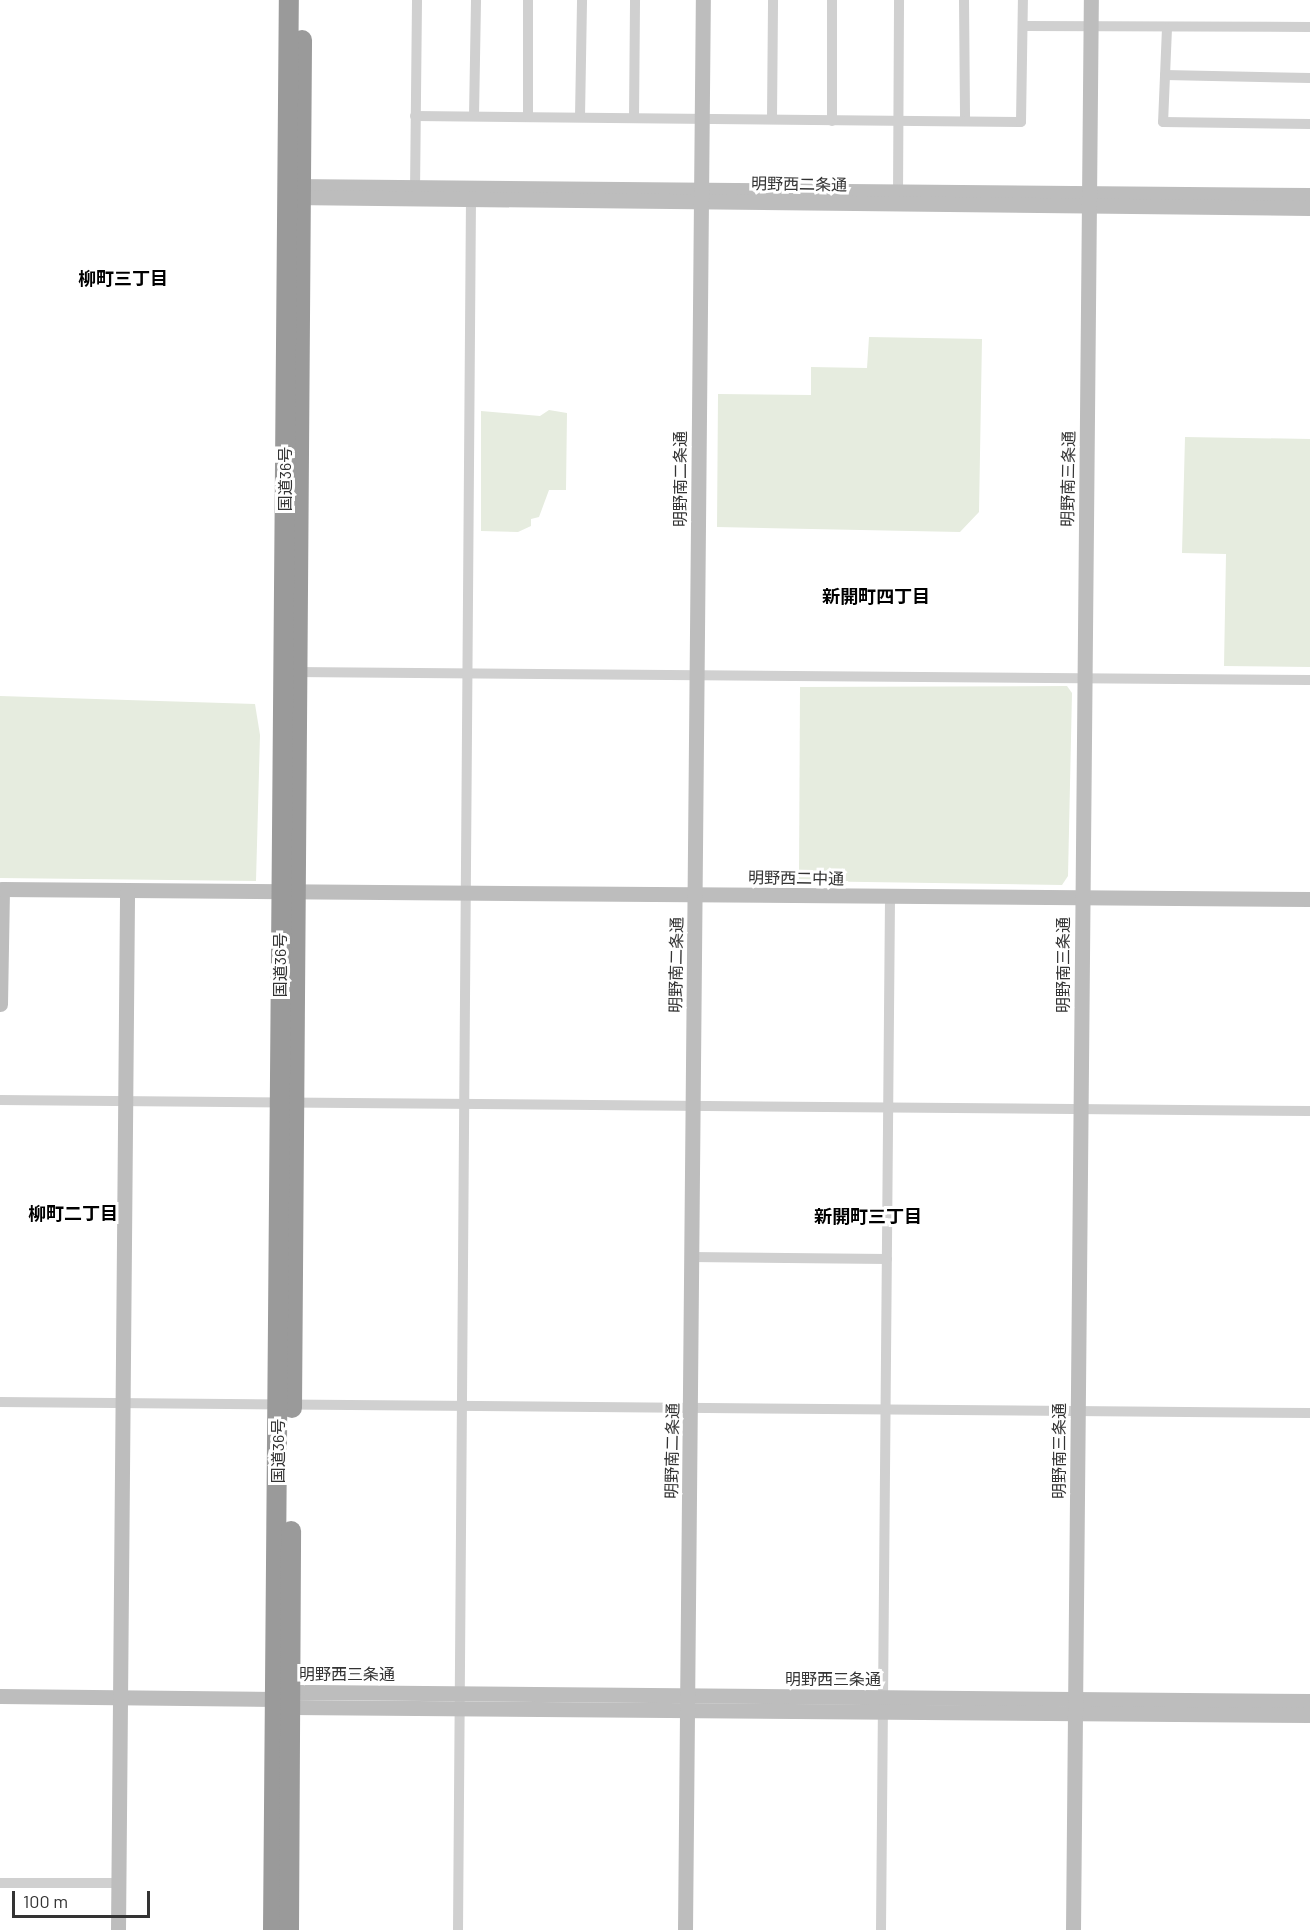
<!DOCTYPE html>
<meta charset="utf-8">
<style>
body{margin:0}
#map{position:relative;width:1310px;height:1930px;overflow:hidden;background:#fff;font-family:Barlow,"Noto Sans JP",sans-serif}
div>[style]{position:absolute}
.green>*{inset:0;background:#e6ecdf}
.street>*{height:10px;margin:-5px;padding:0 5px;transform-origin:5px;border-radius:5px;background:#d0d0d0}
.secondary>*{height:15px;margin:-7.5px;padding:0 7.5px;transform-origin:7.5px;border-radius:7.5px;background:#bdbdbd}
.highway>*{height:20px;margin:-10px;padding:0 10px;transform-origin:10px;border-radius:10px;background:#9a9a9a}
span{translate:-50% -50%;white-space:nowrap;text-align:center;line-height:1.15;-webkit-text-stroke:6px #fff;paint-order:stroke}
.street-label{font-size:16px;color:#333}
.neighbourhood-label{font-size:18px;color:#000;font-weight:700}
.scale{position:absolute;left:12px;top:1891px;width:138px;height:27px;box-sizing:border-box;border:3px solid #333;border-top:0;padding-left:8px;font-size:18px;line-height:21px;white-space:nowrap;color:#333;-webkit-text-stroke:4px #fff;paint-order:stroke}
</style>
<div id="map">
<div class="green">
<i style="clip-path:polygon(869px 337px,982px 339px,979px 512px,960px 532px,717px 527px,718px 394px,811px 395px,811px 367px,867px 368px)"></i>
<i style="clip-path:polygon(549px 410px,567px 413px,566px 490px,549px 490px,539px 517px,531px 519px,531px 526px,518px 532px,481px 531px,481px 411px,540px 416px)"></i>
<i style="clip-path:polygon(1185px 437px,1310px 439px,1310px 667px,1224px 666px,1226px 554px,1182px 553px)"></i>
<i style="clip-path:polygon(1067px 686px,1072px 693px,1068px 876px,1062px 885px,799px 881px,800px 687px)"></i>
<i style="clip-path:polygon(0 696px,255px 704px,260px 735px,256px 881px,0 878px)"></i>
</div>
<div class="street">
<i style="left:964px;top:0;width:120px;rotate:89.5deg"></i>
<i style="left:1024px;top:26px;width:286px;rotate:0.2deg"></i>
<i style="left:1167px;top:28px;width:94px;rotate:92.4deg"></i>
<i style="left:1163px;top:122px;width:147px;rotate:0.8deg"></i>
<i style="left:1165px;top:75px;width:145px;rotate:1.2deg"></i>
<i style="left:415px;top:116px;width:606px;rotate:0.57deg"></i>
<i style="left:1021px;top:122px;width:122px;rotate:-89.1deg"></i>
<i style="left:474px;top:116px;width:116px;rotate:-89deg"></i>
<i style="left:528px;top:117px;width:117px;rotate:-90deg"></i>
<i style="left:580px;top:117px;width:117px;rotate:-89deg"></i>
<i style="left:634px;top:118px;width:118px;rotate:-89.5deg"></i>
<i style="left:772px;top:119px;width:119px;rotate:-89.5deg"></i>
<i style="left:832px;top:121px;width:121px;rotate:-90deg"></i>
<i style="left:415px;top:192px;width:192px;rotate:-89.4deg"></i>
<i style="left:898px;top:198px;width:198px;rotate:-89.7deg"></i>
<i style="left:293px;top:672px;width:1017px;rotate:0.45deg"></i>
<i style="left:0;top:1100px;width:1310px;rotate:0.48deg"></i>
<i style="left:690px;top:1257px;width:197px;rotate:0.6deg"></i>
<i style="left:0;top:1402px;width:1310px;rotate:0.48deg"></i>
<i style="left:0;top:1883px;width:118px"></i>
<i style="left:458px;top:1930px;width:1737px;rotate:-89.57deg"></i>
<i style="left:881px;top:1930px;width:1033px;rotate:-89.5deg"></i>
</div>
<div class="secondary">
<i style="left:290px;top:186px;width:1020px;rotate:0.51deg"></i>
<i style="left:290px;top:197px;width:1020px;rotate:0.62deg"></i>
<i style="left:0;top:1004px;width:115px;rotate:-89deg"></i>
<i style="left:2px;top:889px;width:1308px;rotate:0.44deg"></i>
<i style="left:0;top:1696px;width:276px;rotate:0.6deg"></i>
<i style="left:276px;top:1699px;width:17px;rotate:-25deg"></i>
<i style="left:291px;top:1692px;width:20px"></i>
<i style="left:311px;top:1692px;width:999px;rotate:0.52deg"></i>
<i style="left:281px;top:1702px;width:11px;rotate:27deg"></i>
<i style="left:291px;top:1707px;width:1019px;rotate:0.45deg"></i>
<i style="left:118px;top:1930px;width:1040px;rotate:-89.5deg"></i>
<i style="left:685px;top:1930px;width:1930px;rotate:-89.47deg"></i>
<i style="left:1073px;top:1930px;width:1930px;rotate:-89.47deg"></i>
</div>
<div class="highway">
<i style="left:292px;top:1408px;width:1368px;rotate:-89.58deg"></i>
<i style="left:273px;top:1930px;width:1930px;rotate:-89.53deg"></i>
<i style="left:289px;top:1930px;width:399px;rotate:-89.7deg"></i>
</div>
<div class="street-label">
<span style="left:799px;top:184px;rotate:1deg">明野西二条通</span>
<span style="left:285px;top:479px;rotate:-90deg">国道36号</span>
<span style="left:680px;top:479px;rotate:-90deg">明野南二条通</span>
<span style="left:1068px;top:479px;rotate:-89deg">明野南三条通</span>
<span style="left:796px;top:878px;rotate:1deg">明野西二中通</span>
<span style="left:280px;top:965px;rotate:-90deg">国道36号</span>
<span style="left:676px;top:965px;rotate:-89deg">明野南二条通</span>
<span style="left:1063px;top:965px;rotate:-90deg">明野南三条通</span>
<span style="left:278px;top:1451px;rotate:-90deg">国道36号</span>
<span style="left:672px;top:1451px;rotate:-89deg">明野南二条通</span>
<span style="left:1059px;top:1451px;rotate:-90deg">明野南三条通</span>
<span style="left:347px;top:1674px">明野西三条通</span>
<span style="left:833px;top:1679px">明野西三条通</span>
</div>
<div class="neighbourhood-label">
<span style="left:123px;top:278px">柳町三丁目</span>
<span style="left:876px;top:596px">新開町四丁目</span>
<span style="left:73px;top:1213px">柳町二丁目</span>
<span style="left:868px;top:1216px">新開町三丁目</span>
</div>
<div class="scale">100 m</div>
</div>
